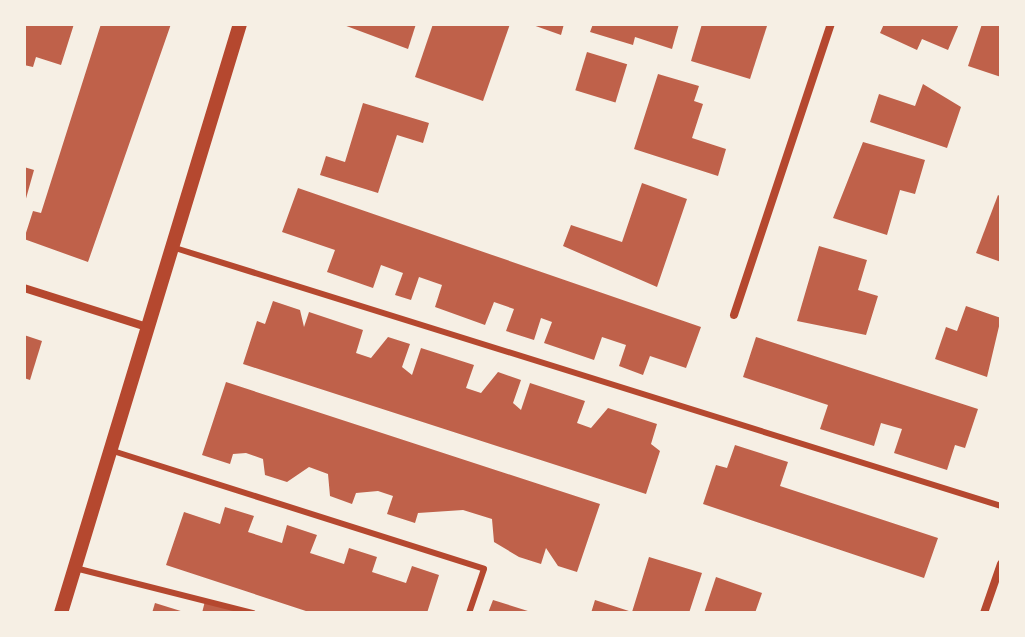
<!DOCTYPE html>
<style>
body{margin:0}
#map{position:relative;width:1025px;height:637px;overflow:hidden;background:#f6efe4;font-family:Jost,sans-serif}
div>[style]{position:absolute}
.building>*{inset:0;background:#bf614a;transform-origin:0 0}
.service>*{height:6px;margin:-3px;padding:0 3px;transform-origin:3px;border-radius:3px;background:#b5482f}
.minor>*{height:8px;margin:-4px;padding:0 4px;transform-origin:4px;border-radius:4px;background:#b5482f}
.tertiary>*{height:14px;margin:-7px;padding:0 7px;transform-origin:7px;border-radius:7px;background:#b5482f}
span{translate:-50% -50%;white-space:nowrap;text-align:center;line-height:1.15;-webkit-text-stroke:6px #f6efe4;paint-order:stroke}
.frame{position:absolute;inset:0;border:26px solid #f6efe4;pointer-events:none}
</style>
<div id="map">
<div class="building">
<i style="clip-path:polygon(24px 24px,74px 24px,61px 65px,36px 57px,33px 67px,24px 65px)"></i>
<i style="clip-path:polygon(101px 24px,171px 24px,88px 262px,24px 239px,33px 211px,41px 213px)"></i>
<i style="clip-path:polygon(341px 24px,416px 24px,408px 49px)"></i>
<i style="clip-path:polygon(433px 24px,510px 24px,483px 101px,415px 77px)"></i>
<i style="clip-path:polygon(530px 24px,564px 24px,561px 35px)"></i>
<i style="clip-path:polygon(593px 24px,679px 24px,672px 49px,635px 37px,633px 45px,590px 32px)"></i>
<i style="clip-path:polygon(702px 24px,767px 26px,750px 79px,691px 61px)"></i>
<i style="clip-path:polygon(884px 24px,959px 24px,948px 50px,922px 39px,917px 50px,880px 33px)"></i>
<i style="clip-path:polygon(982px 24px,1001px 24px,1001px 77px,968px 66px)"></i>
<i style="left:587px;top:52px;width:42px;height:40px;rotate:17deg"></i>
<i style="clip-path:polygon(658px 74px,699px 86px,694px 101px,703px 104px,692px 138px,726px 149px,718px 176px,634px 149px)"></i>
<i style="clip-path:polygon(923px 84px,961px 107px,947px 148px,870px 122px,879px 94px,915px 106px)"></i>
<i style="clip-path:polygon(363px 103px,429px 123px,423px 143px,397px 135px,378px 193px,320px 175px,326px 156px,345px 162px)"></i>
<i style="clip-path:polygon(863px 142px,925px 160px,915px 194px,900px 190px,887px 235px,833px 218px)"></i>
<i style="clip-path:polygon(24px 167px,34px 170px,25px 202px,24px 202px)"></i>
<i style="clip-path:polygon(642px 183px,687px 199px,657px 287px,563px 246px,571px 225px,622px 242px)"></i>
<i style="clip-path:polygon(298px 188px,701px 327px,686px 368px,650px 356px,643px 375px,619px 366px,626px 345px,602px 337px,594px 360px,544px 343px,552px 322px,541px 318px,534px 340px,506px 331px,514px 309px,494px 302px,485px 325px,435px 307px,442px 285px,419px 277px,411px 300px,395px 295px,403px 273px,381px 265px,373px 288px,327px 272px,335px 250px,282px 232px)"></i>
<i style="clip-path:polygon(998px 195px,1001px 197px,1001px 262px,976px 253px)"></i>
<i style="clip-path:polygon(819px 246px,867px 260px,858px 290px,878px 296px,866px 335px,797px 321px)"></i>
<i style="clip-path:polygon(273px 301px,300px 310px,304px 327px,309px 312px,363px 330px,356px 353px,371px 358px,388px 337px,410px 344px,402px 367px,412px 375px,421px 348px,474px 365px,466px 388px,481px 393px,498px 372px,521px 380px,513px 403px,521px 410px,530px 383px,585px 401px,577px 423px,591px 428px,608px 408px,657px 424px,651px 444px,660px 451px,646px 494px,243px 364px,257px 321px,265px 324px)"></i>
<i style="clip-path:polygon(966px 306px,1001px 318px,987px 377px,935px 359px,946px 327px,957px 331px)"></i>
<i style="clip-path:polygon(24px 335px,42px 341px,30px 380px,24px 378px)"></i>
<i style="clip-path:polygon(756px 337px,978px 409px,965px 448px,955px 445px,947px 470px,894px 453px,902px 429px,881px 423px,874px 446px,820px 429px,828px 405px,743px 377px)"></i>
<i style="clip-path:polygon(226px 382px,600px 504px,577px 572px,558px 566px,546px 548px,541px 564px,519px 557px,494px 542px,492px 519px,463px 510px,418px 513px,415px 523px,387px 514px,393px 496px,378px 491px,356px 493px,352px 504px,330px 496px,328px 474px,309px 467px,287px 482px,265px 475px,263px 459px,246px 453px,233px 454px,230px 464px,202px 455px)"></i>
<i style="clip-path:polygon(735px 445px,788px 462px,780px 486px,938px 538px,924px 578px,703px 504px,716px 465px,727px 468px)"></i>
<i style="clip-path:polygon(225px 507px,254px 516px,248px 532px,282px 543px,287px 525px,317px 535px,310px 553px,344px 564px,349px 548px,377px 557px,372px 572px,406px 583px,412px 566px,439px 575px,427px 613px,312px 613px,166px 565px,184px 512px,220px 524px)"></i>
<i style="clip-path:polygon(649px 557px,702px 573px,689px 613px,591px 613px,595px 600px,632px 612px)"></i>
<i style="clip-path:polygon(716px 577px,762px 593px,755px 613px,704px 613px)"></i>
<i style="clip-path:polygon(493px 600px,531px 612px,531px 613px,488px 613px)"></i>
<i style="clip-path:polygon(205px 601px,241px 613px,202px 613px)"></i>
<i style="clip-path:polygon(155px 603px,184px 612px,184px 613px,152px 613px)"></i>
</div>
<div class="service">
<i style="left:172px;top:247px;width:869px;rotate:17.35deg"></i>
<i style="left:113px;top:451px;width:389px;rotate:17.6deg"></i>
<i style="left:484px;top:569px;width:46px;rotate:108.8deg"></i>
<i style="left:75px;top:568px;width:184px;rotate:14.2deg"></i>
</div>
<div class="minor">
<i style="left:24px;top:288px;width:126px;rotate:17.6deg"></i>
<i style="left:734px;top:315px;width:307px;rotate:-71.6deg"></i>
<i style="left:984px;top:613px;width:52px;rotate:-70.9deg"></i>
</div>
<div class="tertiary">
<i style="left:61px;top:613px;width:616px;rotate:-73.1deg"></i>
</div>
<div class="frame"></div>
</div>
